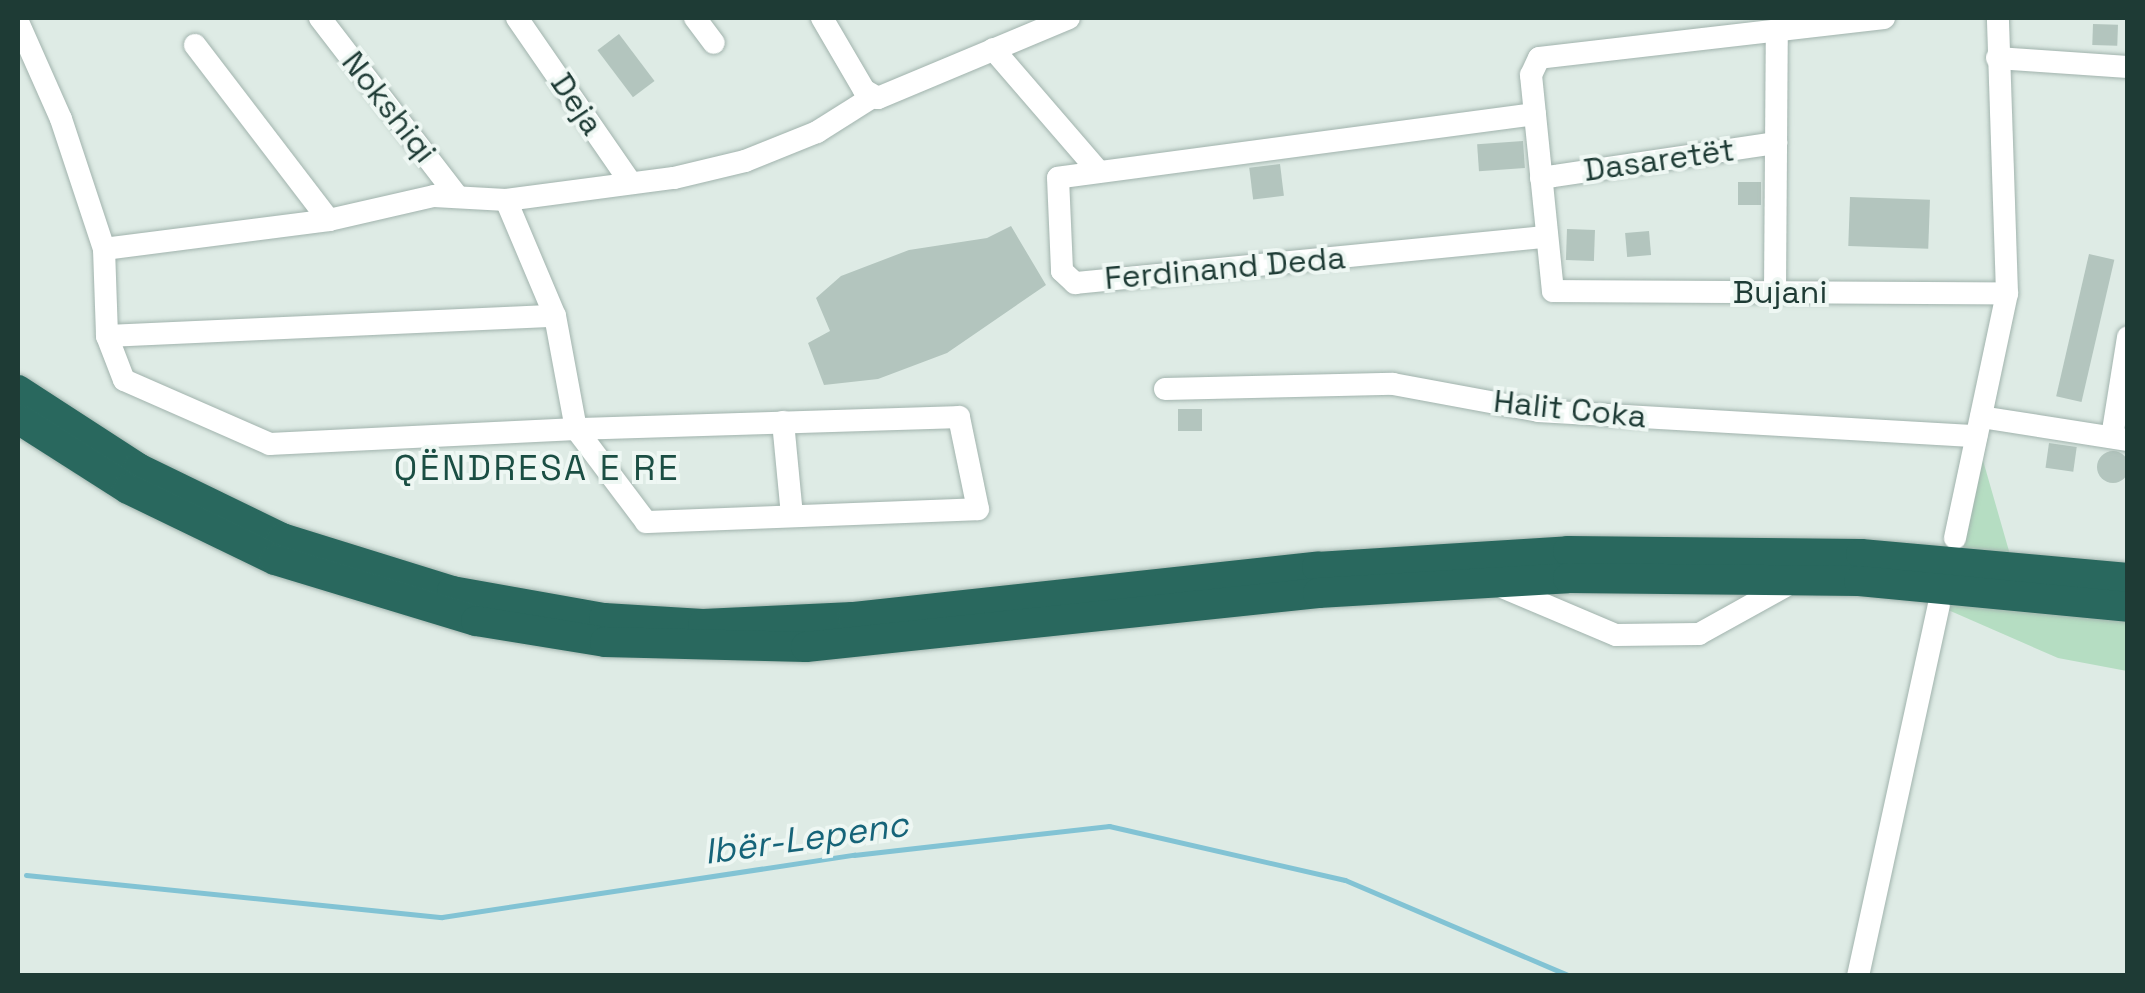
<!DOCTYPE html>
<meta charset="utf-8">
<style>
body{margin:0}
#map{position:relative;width:2145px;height:993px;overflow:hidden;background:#deebe5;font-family:"Space Grotesk",sans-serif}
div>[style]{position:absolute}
.green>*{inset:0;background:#b5ddc2}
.stream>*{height:5px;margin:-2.5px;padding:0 2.5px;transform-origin:2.5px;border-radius:2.5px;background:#82c3d4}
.building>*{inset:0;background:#b3c5be;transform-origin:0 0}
.round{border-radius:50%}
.roads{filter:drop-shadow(0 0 2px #a1b3ad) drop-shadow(0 0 2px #a1b3ad)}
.minor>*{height:22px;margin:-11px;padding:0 11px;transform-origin:11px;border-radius:11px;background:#fff}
.highway>*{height:30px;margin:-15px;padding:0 15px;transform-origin:15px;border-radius:15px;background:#29685e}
span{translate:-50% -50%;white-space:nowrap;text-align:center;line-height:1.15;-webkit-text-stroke:8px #eef7f3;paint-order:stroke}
.street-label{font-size:32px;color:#1e3b35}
.neighbourhood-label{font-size:35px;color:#1a4e43;letter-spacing:2.5px}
.water-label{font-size:35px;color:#166479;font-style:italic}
.frame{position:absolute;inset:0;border:20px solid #1e3b35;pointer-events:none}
</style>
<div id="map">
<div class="green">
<i style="clip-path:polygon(1976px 436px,2013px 565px,2127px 578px,2127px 671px,2058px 658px,1939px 606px)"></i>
</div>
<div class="stream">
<i style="left:26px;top:875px;width:418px;rotate:5.8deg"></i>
<i style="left:442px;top:917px;width:417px;rotate:-8.6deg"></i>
<i style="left:854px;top:855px;width:257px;rotate:-6.5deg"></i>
<i style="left:1109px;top:826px;width:242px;rotate:12.9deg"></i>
<i style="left:1345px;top:880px;width:245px;rotate:23.1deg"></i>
</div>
<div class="building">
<i style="left:2093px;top:24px;width:25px;height:21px;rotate:2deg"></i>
<i style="left:619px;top:34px;width:59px;height:27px;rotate:53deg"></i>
<i style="left:1523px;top:141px;width:27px;height:46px;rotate:86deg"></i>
<i style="left:1280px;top:164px;width:32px;height:31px;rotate:83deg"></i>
<i style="left:1761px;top:182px;width:23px;height:23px;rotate:90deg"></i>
<i style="left:1850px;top:197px;width:80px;height:49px;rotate:2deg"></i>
<i style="clip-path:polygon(1011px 226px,1046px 285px,947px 353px,878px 379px,824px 385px,808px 343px,830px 331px,816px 298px,841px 276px,909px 250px,987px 238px)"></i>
<i style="left:1567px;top:229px;width:28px;height:31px;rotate:2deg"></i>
<i style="left:1649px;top:231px;width:24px;height:24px;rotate:85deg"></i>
<i style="left:2089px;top:254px;width:26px;height:146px;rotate:13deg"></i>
<i style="left:1178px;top:409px;width:24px;height:22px"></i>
<i style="left:2049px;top:443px;width:28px;height:25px;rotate:8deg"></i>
<i class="round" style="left:2097px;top:451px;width:32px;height:32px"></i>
</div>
<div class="roads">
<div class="minor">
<i style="left:320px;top:18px;width:225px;rotate:52.4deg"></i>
<i style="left:517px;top:18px;width:199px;rotate:55.4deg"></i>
<i style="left:695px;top:18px;width:31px;rotate:53deg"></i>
<i style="left:822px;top:18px;width:83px;rotate:59.7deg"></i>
<i style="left:864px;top:90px;width:16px;rotate:30deg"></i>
<i style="left:878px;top:98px;width:207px;rotate:-22.7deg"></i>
<i style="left:1884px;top:18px;width:347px;rotate:173.4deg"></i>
<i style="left:1539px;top:58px;width:19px;rotate:115deg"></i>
<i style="left:1531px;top:75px;width:217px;rotate:84.2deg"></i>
<i style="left:1553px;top:291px;width:454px;rotate:0.3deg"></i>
<i style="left:18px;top:22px;width:106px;rotate:66.1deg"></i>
<i style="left:61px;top:119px;width:137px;rotate:71.7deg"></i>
<i style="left:104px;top:249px;width:227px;rotate:-7.3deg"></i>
<i style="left:329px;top:220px;width:108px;rotate:-12.9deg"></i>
<i style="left:434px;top:196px;width:72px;rotate:3.2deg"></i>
<i style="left:506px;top:200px;width:169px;rotate:-7.5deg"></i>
<i style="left:674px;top:178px;width:73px;rotate:-13.5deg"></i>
<i style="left:745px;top:161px;width:78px;rotate:-21.9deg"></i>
<i style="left:817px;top:132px;width:64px;rotate:-32.2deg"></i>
<i style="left:195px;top:45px;width:220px;rotate:52.6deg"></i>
<i style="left:993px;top:49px;width:162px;rotate:49.2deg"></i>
<i style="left:1997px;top:58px;width:131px;rotate:3.9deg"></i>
<i style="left:1535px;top:114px;width:481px;rotate:172.4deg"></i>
<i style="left:1058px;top:178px;width:93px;rotate:87.5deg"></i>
<i style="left:1062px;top:271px;width:18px;rotate:43deg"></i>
<i style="left:1075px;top:283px;width:474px;rotate:-5.6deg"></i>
<i style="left:1541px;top:178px;width:238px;rotate:-8.5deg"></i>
<i style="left:104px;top:249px;width:87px;rotate:88deg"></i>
<i style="left:107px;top:336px;width:47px;rotate:68.9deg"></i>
<i style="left:124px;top:380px;width:159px;rotate:23.7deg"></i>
<i style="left:270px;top:444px;width:306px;rotate:-2.8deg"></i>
<i style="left:576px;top:429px;width:116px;rotate:53deg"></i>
<i style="left:646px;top:522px;width:332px;rotate:-2.2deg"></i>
<i style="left:978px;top:509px;width:94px;rotate:-101.7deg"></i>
<i style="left:959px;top:417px;width:383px;rotate:178.2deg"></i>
<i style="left:576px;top:429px;width:115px;rotate:-100.5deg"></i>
<i style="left:555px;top:316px;width:126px;rotate:-112.9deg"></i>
<i style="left:1775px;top:292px;width:260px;rotate:-89.6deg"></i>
<i style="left:107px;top:336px;width:448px;rotate:-2.6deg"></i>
<i style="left:1165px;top:389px;width:228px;rotate:-1.3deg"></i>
<i style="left:1393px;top:384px;width:147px;rotate:10.5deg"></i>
<i style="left:1538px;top:411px;width:439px;rotate:3.3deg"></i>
<i style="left:1981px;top:417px;width:149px;rotate:8.9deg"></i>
<i style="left:783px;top:422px;width:94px;rotate:84.5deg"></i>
<i style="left:2112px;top:437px;width:101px;rotate:-80.9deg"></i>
<i style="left:1955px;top:538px;width:250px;rotate:-78deg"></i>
<i style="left:2007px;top:293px;width:275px;rotate:-91.9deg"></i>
<i style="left:1500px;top:586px;width:126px;rotate:22.9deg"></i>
<i style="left:1616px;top:635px;width:83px;rotate:-0.7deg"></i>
<i style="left:1699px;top:634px;width:107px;rotate:-29deg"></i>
<i style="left:1858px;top:976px;width:379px;rotate:-77.7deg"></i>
</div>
<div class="highway">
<i style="left:18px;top:390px;width:143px;rotate:33deg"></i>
<i style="left:138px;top:468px;width:160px;rotate:25.9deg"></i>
<i style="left:282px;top:538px;width:178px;rotate:17.3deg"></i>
<i style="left:452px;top:591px;width:154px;rotate:10.1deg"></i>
<i style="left:604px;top:618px;width:99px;rotate:3.5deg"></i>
<i style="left:703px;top:624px;width:150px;rotate:-2.7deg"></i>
<i style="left:853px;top:617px;width:467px;rotate:-6.2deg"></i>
<i style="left:1317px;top:567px;width:252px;rotate:-3.6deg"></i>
<i style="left:1568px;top:551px;width:293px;rotate:0.6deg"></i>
<i style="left:1861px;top:554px;width:268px;rotate:5.1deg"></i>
<i style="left:18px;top:419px;width:130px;rotate:32.5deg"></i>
<i style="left:128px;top:489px;width:163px;rotate:25.8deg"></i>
<i style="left:275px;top:560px;width:210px;rotate:16.9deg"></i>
<i style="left:476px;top:621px;width:131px;rotate:9.2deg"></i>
<i style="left:605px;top:642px;width:201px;rotate:1.4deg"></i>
<i style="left:806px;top:647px;width:515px;rotate:-6.02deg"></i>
<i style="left:1318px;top:593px;width:250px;rotate:-3.4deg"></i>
<i style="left:1568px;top:578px;width:291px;rotate:0.6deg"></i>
<i style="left:1859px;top:581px;width:270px;rotate:5.5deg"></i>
</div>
</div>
<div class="street-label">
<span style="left:577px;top:104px;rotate:56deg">Deja</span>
<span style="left:389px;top:107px;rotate:52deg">Nokshiqi</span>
<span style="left:1659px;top:160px;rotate:-8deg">Dasaretët</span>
<span style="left:1225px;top:268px;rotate:-5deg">Ferdinand Deda</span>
<span style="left:1780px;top:292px">Bujani</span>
<span style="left:1570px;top:409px;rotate:6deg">Halit Coka</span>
</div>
<div class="neighbourhood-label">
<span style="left:537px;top:468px">QËNDRESA E RE</span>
</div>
<div class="water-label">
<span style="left:806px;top:838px;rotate:-8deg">Ibër-Lepenc</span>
</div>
<div class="frame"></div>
</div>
